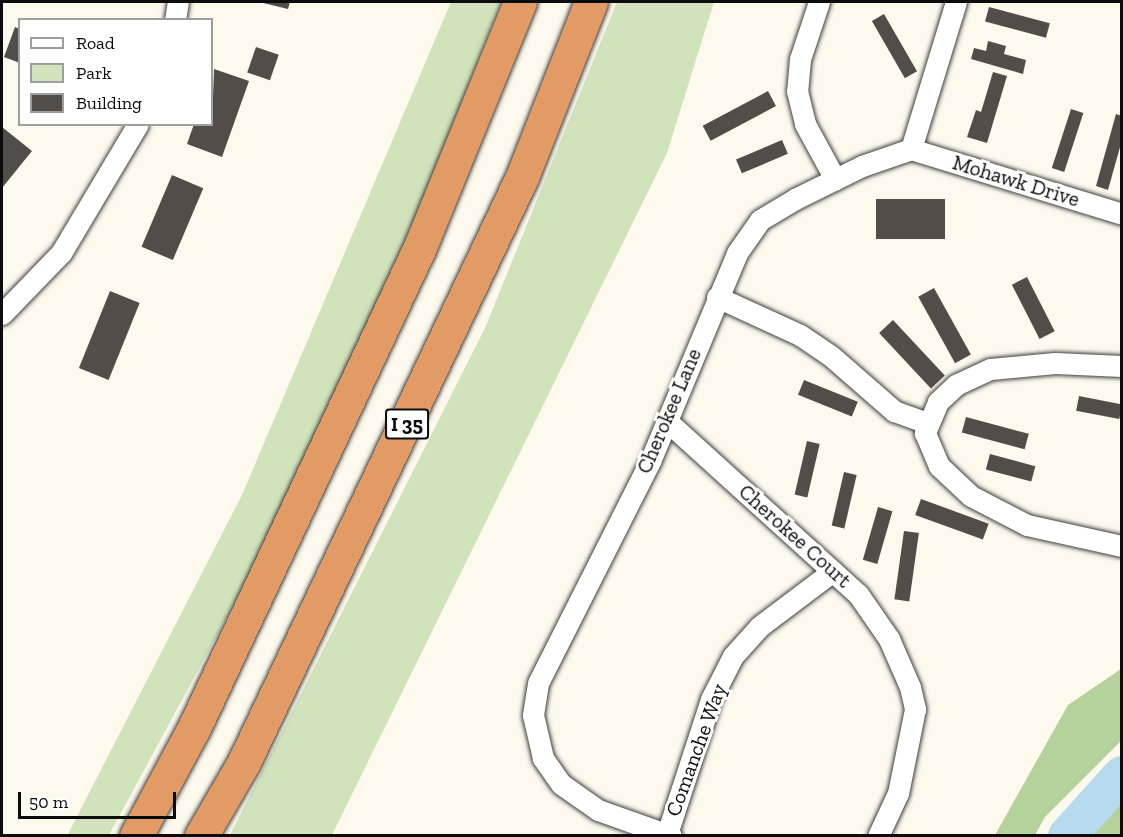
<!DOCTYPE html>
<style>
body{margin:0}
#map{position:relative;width:1123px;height:837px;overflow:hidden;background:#fdf9ed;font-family:"Zilla Slab",serif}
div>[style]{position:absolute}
.green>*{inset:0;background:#d1e3bb}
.forest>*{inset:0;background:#b6d29c}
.river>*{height:38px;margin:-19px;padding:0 19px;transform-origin:19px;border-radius:19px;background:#b7dbee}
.building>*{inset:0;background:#534d49;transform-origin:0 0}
.roads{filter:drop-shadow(0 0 2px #3f3f3f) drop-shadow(0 0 2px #3f3f3f)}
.street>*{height:21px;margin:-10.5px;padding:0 10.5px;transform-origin:10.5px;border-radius:10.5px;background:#fff}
.highway>*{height:33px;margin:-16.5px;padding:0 16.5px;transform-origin:16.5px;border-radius:16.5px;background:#e39b65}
span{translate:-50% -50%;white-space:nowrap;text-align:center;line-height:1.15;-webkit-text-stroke:6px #fff;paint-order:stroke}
.shield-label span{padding:2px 4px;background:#fff;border:2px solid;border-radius:4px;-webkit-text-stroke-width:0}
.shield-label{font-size:20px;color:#0c0c0c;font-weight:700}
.street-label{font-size:21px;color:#0c0c0c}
.frame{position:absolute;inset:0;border:3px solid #0c0c0c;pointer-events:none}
.legend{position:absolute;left:18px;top:18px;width:195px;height:108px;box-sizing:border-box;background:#fff;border:2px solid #9e9e9e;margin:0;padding:8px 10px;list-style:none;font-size:18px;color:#0c0c0c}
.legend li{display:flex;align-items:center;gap:12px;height:30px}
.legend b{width:30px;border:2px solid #9e9e9e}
.scale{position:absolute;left:18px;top:792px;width:158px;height:27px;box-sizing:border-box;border:3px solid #0c0c0c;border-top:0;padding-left:8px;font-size:18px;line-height:21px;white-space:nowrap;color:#0c0c0c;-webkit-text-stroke:4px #fff;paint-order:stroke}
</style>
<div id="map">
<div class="green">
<i style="clip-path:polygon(451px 2px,501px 2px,427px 191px,335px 395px,242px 589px,109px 835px,67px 836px,242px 495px)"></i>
<i style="clip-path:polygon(617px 2px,714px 2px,667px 153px,332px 835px,230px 835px,485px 328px)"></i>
</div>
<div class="forest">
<i style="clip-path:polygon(1121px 669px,1121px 741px,1045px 817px,1035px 835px,995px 835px,1068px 705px)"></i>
<i style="clip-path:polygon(1121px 789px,1121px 835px,1082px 835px,1083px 834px)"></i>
</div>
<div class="river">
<i style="left:1067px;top:836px;width:82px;rotate:-48deg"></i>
</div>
<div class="building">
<i style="clip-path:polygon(259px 2px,290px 2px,288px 9px)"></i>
<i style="left:989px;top:7px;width:63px;height:15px;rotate:15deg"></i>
<i style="left:884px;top:14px;width:66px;height:14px;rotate:60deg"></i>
<i style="clip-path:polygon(15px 27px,20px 29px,20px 63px,4px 57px)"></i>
<i style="clip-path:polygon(988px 41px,1006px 46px,1004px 54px,1026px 60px,1023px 74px,971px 59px,974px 48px,986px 51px)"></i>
<i style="left:256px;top:47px;width:24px;height:27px;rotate:19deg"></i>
<i style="clip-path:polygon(214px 69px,249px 81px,222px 157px,187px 144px,194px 124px,212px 124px)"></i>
<i style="clip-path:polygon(993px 72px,1007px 76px,987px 143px,967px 137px,976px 110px,981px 112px)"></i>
<i style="left:768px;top:91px;width:17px;height:74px;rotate:62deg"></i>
<i style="left:1071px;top:109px;width:13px;height:62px;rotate:18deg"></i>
<i style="clip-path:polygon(1116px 114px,1122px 116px,1122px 140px,1108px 190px,1096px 186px)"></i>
<i style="clip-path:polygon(2px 127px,32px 151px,2px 188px)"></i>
<i style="left:782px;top:140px;width:15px;height:50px;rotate:67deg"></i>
<i style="left:172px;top:175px;width:34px;height:78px;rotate:23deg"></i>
<i style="left:876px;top:199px;width:69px;height:40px"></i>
<i style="left:1027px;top:277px;width:61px;height:17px;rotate:63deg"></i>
<i style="left:934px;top:288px;width:76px;height:18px;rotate:61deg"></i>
<i style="left:110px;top:291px;width:32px;height:83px;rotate:22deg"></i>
<i style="left:893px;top:320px;width:76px;height:19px;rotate:47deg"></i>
<i style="left:804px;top:380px;width:58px;height:16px;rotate:22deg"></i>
<i style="left:1079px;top:396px;width:44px;height:15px;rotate:11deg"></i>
<i style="left:966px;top:417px;width:65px;height:16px;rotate:15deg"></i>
<i style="left:807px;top:441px;width:13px;height:55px;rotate:13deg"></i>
<i style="left:990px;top:454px;width:47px;height:16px;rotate:15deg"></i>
<i style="left:844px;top:472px;width:13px;height:55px;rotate:13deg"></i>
<i style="left:921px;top:499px;width:72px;height:17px;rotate:20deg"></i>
<i style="left:878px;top:507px;width:15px;height:55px;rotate:16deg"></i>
<i style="left:904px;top:531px;width:15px;height:69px;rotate:8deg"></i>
</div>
<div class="roads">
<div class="street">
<i style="left:819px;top:2px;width:60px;rotate:108.4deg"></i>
<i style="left:800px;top:59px;width:32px;rotate:95deg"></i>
<i style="left:797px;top:91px;width:34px;rotate:76deg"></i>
<i style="left:805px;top:124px;width:63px;rotate:61.4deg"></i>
<i style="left:175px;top:20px;width:18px;rotate:-81deg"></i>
<i style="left:911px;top:149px;width:221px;rotate:17.1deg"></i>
<i style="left:717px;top:297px;width:91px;rotate:24.6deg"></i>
<i style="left:800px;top:335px;width:37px;rotate:34deg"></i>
<i style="left:831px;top:356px;width:84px;rotate:41.1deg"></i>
<i style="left:894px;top:411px;width:35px;rotate:20deg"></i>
<i style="left:2px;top:314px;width:85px;rotate:-46deg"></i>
<i style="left:61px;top:253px;width:150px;rotate:-59.2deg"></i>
<i style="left:1122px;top:366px;width:67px;rotate:-177.4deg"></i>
<i style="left:1055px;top:363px;width:65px;rotate:174.7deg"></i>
<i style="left:990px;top:369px;width:38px;rotate:155deg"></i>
<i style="left:956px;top:385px;width:25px;rotate:137deg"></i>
<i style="left:938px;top:402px;width:34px;rotate:113deg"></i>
<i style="left:925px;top:433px;width:36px;rotate:67deg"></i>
<i style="left:939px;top:466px;width:44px;rotate:43.2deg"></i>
<i style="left:971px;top:496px;width:63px;rotate:27.4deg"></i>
<i style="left:1027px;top:525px;width:97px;rotate:12.5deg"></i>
<i style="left:668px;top:422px;width:256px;rotate:42.2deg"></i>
<i style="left:858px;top:594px;width:55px;rotate:55.4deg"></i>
<i style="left:889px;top:639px;width:52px;rotate:66.4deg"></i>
<i style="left:910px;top:687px;width:23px;rotate:77deg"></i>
<i style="left:915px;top:709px;width:86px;rotate:101.4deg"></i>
<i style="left:898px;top:793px;width:47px;rotate:114.9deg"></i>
<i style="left:667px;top:834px;width:142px;rotate:-71.9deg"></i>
<i style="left:711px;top:699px;width:48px;rotate:-62.9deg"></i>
<i style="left:733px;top:656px;width:40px;rotate:-48deg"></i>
<i style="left:760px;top:626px;width:91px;rotate:-37deg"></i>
<i style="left:671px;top:836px;width:77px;rotate:-160.4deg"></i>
<i style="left:598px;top:810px;width:45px;rotate:-144.9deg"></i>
<i style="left:561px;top:784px;width:32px;rotate:-125deg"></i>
<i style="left:543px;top:758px;width:44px;rotate:-103.1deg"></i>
<i style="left:533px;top:715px;width:32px;rotate:-81deg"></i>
<i style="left:538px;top:683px;width:251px;rotate:-63.2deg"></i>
<i style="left:651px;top:459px;width:223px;rotate:-67.3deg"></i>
<i style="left:737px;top:253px;width:40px;rotate:-55.1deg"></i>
<i style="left:760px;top:220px;width:41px;rotate:-31deg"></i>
<i style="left:795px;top:199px;width:75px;rotate:-26.2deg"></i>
<i style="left:862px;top:166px;width:52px;rotate:-19.1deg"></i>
<i style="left:911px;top:149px;width:154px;rotate:-73deg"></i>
</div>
<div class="highway">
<i style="left:136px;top:836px;width:123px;rotate:-61.8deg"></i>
<i style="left:194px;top:728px;width:531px;rotate:-64.83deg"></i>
<i style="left:420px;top:247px;width:265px;rotate:-67.8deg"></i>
<i style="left:201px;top:836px;width:86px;rotate:-59.8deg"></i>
<i style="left:244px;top:762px;width:648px;rotate:-64.58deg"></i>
<i style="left:522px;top:177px;width:188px;rotate:-68.5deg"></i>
</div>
</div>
<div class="shield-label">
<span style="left:407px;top:424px">I 35</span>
</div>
<div class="street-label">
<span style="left:1016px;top:181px;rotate:17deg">Mohawk Drive</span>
<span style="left:669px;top:411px;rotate:-67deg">Cherokee Lane</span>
<span style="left:795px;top:536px;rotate:42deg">Cherokee Court</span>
<span style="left:696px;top:750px;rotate:-70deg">Comanche Way</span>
</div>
<div class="frame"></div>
<ul class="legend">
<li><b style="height:8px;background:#fff"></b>Road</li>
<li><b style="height:16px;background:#d1e3bb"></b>Park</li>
<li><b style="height:16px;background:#534d49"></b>Building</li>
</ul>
<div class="scale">50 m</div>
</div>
